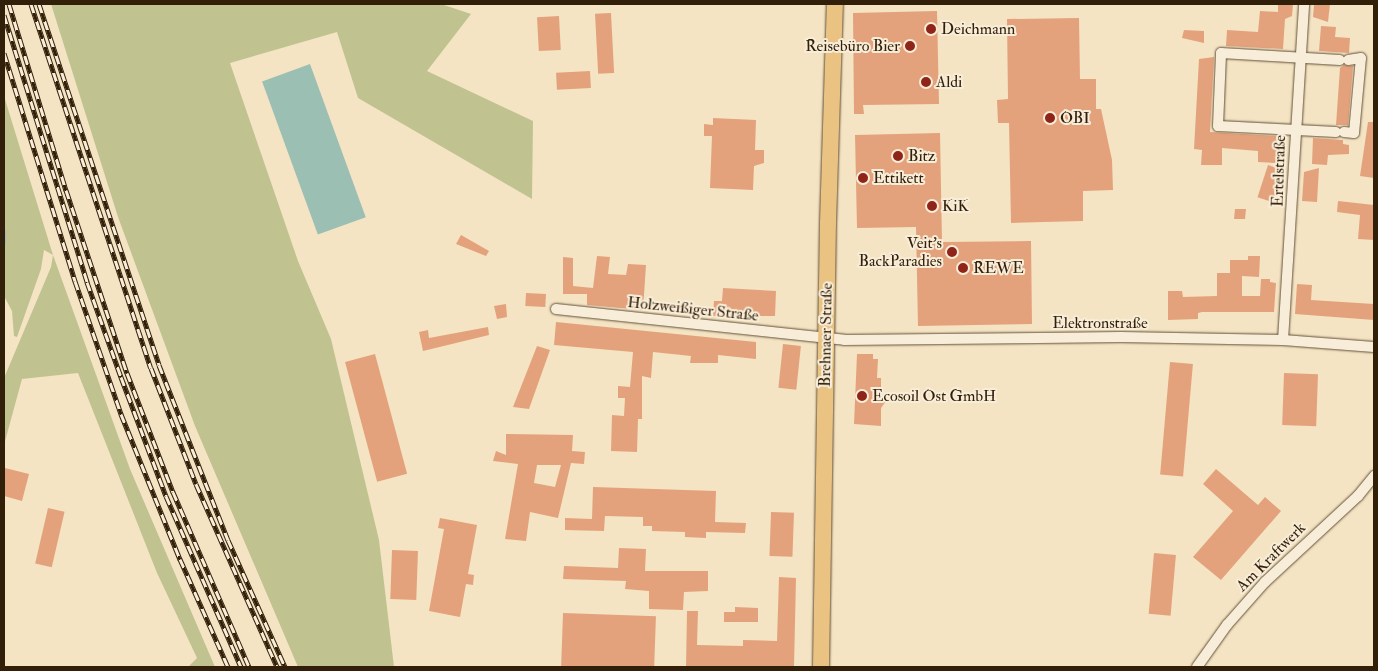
<!DOCTYPE html>
<meta charset="utf-8">
<style>
body{margin:0}
#map{position:relative;width:1378px;height:671px;overflow:hidden;background:#f4e4c3;font-family:"IM FELL Double Pica",serif}
div>[style]{position:absolute}
.green>*{inset:0;background:#c0c390}
.water>*{inset:0;background:#9cbfb3;transform-origin:0 0}
.stream>*{height:3px;margin:-1.5px;padding:0 1.5px;transform-origin:1.5px;border-radius:1.5px;background:#9cbfb3}
.building>*{inset:0;background:#e3a27c;transform-origin:0 0}
.roads{filter:drop-shadow(0 0 1px #625038) drop-shadow(0 0 1px #625038)}
.street>*{height:10px;margin:-5px;padding:0 5px;transform-origin:5px;border-radius:5px;background:#f8edd8}
.primary>*{height:16px;margin:-8px;padding:0 8px;transform-origin:8px;border-radius:8px;background:#eac282}
.rail>*{height:5px;margin-top:-2.5px;transform-origin:0;background:repeating-linear-gradient(90deg,#f8edd8 0 9px,#321f09 0 18px);box-sizing:border-box;border-block:1px solid #321f09}
.dots>*{width:14px;height:14px;translate:-50% -50%;box-sizing:border-box;border:2px solid #f8edd8;border-radius:50%}
span{translate:-50% -50%;white-space:nowrap;text-align:center;line-height:1.15;-webkit-text-stroke:4px #f8edd8;paint-order:stroke}
.poi-label{font-size:16px;color:#321f09}
.left{translate:0 -50%;text-align:left}
.right{translate:-100% -50%;text-align:right}
.street-label{font-size:16px;color:#321f09}
.frame{position:absolute;inset:0;border:5px solid #321f09;pointer-events:none}
</style>
<div id="map">
<div class="green">
<i style="clip-path:polygon(51px 4px,441px 4px,471px 14px,427px 71px,533px 121px,532px 199px,358px 98px,337px 32px,230px 63px,298px 261px,331px 339px,379px 540px,394px 667px,298px 667px,195px 426px,118px 217px)"></i>
<i style="clip-path:polygon(4px 96px,53px 255px,130px 469px,215px 667px,188px 667px,197px 658px,157px 573px,78px 373px,22px 379px,4px 445px,4px 378px,51px 267px,53px 255px,44px 250px,41px 269px,17px 337px,14px 336px,12px 311px,4px 296px)"></i>
</div>
<div class="water">
<i style="left:310px;top:64px;width:163px;height:51px;rotate:70deg"></i>
</div>
<div class="stream">
<i style="left:4px;top:231px;width:12px;rotate:90deg"></i>
</div>
<div class="building">
<i style="clip-path:polygon(1278px 4px,1293px 4px,1292px 16px,1285px 19px,1283px 49px,1226px 46px,1227px 30px,1258px 32px,1260px 11px,1278px 12px)"></i>
<i style="clip-path:polygon(1314px 4px,1330px 4px,1328px 22px,1313px 17px)"></i>
<i style="clip-path:polygon(937px 11px,939px 104px,863px 105px,864px 114px,854px 114px,853px 13px)"></i>
<i style="left:611px;top:13px;width:60px;height:16px;rotate:87deg"></i>
<i style="left:559px;top:16px;width:34px;height:22px;rotate:87deg"></i>
<i style="clip-path:polygon(1079px 18px,1080px 79px,1096px 79px,1096px 109px,1101px 109px,1112px 160px,1113px 190px,1083px 191px,1083px 221px,1011px 223px,1009px 123px,998px 123px,997px 100px,1008px 99px,1007px 19px)"></i>
<i style="clip-path:polygon(1321px 26px,1336px 27px,1335px 37px,1350px 38px,1349px 53px,1319px 51px)"></i>
<i style="clip-path:polygon(1184px 30px,1204px 31px,1204px 43px,1182px 38px)"></i>
<i style="clip-path:polygon(1214px 57px,1210px 132px,1278px 136px,1276px 163px,1258px 162px,1258px 151px,1222px 148px,1222px 165px,1201px 165px,1202px 150px,1194px 149px,1199px 59px)"></i>
<i style="clip-path:polygon(1344px 65px,1353px 66px,1348px 125px,1336px 125px,1340px 68px)"></i>
<i style="left:590px;top:71px;width:17px;height:34px;rotate:87deg"></i>
<i style="clip-path:polygon(713px 118px,756px 120px,755px 150px,764px 150px,764px 163px,754px 166px,753px 190px,710px 188px,712px 136px,704px 136px,704px 124px,713px 125px)"></i>
<i style="clip-path:polygon(1368px 122px,1374px 122px,1374px 178px,1360px 176px)"></i>
<i style="clip-path:polygon(940px 133px,942px 242px,1031px 241px,1032px 324px,918px 326px,916px 227px,857px 228px,855px 135px)"></i>
<i style="clip-path:polygon(1313px 138px,1343px 140px,1343px 144px,1349px 145px,1349px 154px,1328px 155px,1327px 165px,1312px 164px)"></i>
<i style="left:1268px;top:165px;width:16px;height:34px;rotate:18deg"></i>
<i style="clip-path:polygon(1319px 168px,1317px 202px,1302px 201px,1304px 172px)"></i>
<i style="clip-path:polygon(1338px 201px,1374px 205px,1374px 240px,1358px 239px,1360px 215px,1337px 212px)"></i>
<i style="clip-path:polygon(1235px 209px,1246px 209px,1245px 219px,1234px 219px)"></i>
<i style="clip-path:polygon(461px 235px,489px 251px,486px 256px,456px 244px)"></i>
<i style="clip-path:polygon(597px 256px,610px 257px,608px 274px,626px 275px,628px 264px,646px 265px,643px 310px,587px 305px,587px 294px,563px 294px,563px 257px,573px 258px,573px 286px,593px 288px)"></i>
<i style="clip-path:polygon(1248px 256px,1260px 256px,1259px 277px,1242px 276px,1242px 296px,1260px 296px,1261px 279px,1270px 279px,1270px 282px,1276px 283px,1274px 312px,1202px 312px,1198px 313px,1198px 319px,1168px 320px,1168px 291px,1182px 291px,1183px 297px,1217px 296px,1217px 273px,1230px 273px,1230px 260px,1248px 260px)"></i>
<i style="clip-path:polygon(1297px 284px,1312px 285px,1311px 300px,1374px 304px,1374px 320px,1295px 314px)"></i>
<i style="clip-path:polygon(723px 288px,776px 291px,775px 316px,713px 316px,714px 301px,722px 301px)"></i>
<i style="left:526px;top:293px;width:20px;height:13px;rotate:3deg"></i>
<i style="clip-path:polygon(506px 304px,507px 317px,497px 319px,494px 306px)"></i>
<i style="clip-path:polygon(556px 322px,756px 342px,756px 359px,718px 355px,718px 363px,690px 363px,691px 356px,653px 352px,651px 378px,642px 376px,642px 419px,638px 419px,637px 452px,611px 451px,612px 415px,624px 416px,625px 398px,618px 398px,618px 386px,630px 387px,633px 352px,554px 345px)"></i>
<i style="clip-path:polygon(488px 327px,489px 335px,423px 351px,419px 332px,428px 330px,429px 338px)"></i>
<i style="left:783px;top:344px;width:18px;height:44px;rotate:6deg"></i>
<i style="clip-path:polygon(537px 346px,550px 350px,529px 409px,513px 407px)"></i>
<i style="left:375px;top:354px;width:124px;height:31px;rotate:75deg"></i>
<i style="clip-path:polygon(857px 354px,873px 354px,873px 359px,878px 359px,877px 378px,881px 378px,881px 394px,886px 401px,881px 408px,881px 426px,854px 424px)"></i>
<i style="left:1170px;top:362px;width:23px;height:113px;rotate:5deg"></i>
<i style="left:1284px;top:373px;width:34px;height:52px;rotate:2deg"></i>
<i style="clip-path:polygon(evenodd,506px 434px,573px 435px,572px 451px,585px 452px,584px 464px,571px 463px,558px 518px,530px 512px,526px 541px,505px 539px,518px 464px,493px 461px,496px 451px,506px 455px,506px 434px,537px 465px,561px 465px,555px 487px,534px 483px,537px 465px)"></i>
<i style="clip-path:polygon(5px 468px,29px 474px,22px 501px,4px 496px)"></i>
<i style="clip-path:polygon(1216px 469px,1258px 505px,1265px 497px,1281px 511px,1221px 580px,1193px 557px,1233px 511px,1203px 484px)"></i>
<i style="clip-path:polygon(593px 487px,716px 491px,715px 522px,746px 523px,745px 533px,706px 532px,706px 538px,685px 537px,685px 532px,652px 531px,652px 526px,643px 526px,643px 517px,605px 516px,604px 531px,565px 530px,565px 518px,592px 519px)"></i>
<i style="left:48px;top:508px;width:17px;height:57px;rotate:13deg"></i>
<i style="left:771px;top:512px;width:23px;height:44px;rotate:2deg"></i>
<i style="clip-path:polygon(440px 518px,477px 525px,468px 574px,474px 575px,473px 585px,466px 584px,460px 617px,429px 611px,444px 529px,438px 528px)"></i>
<i style="clip-path:polygon(619px 548px,646px 549px,645px 571px,708px 571px,708px 591px,684px 592px,683px 610px,649px 609px,649px 591px,625px 589px,626px 581px,563px 579px,564px 566px,618px 568px)"></i>
<i style="left:392px;top:550px;width:26px;height:49px;rotate:2deg"></i>
<i style="left:1154px;top:553px;width:22px;height:61px;rotate:5deg"></i>
<i style="clip-path:polygon(779px 577px,796px 578px,794px 667px,686px 667px,687px 611px,698px 611px,697px 645px,743px 646px,743px 640px,777px 641px)"></i>
<i style="clip-path:polygon(735px 607px,758px 608px,758px 622px,724px 622px,724px 612px,735px 612px)"></i>
<i style="left:563px;top:613px;width:93px;height:54px;rotate:2deg"></i>
</div>
<div class="roads">
<div class="street">
<i style="left:1336px;top:132px;width:118px;rotate:-177.1deg"></i>
<i style="left:1218px;top:126px;width:73px;rotate:-87.6deg"></i>
<i style="left:1221px;top:53px;width:119px;rotate:3.4deg"></i>
<i style="left:1344px;top:132px;width:10px;rotate:6deg"></i>
<i style="left:1354px;top:133px;width:75px;rotate:-84.7deg"></i>
<i style="left:1361px;top:58px;width:13px;rotate:171deg"></i>
<i style="left:556px;top:309px;width:290px;rotate:6.1deg"></i>
<i style="left:844px;top:340px;width:277px;rotate:-0.6deg"></i>
<i style="left:1121px;top:337px;width:162px;rotate:1.1deg"></i>
<i style="left:1283px;top:340px;width:91px;rotate:4.4deg"></i>
<i style="left:1283px;top:340px;width:337px;rotate:-86.4deg"></i>
<i style="left:1197px;top:667px;width:52px;rotate:-54.5deg"></i>
<i style="left:1227px;top:625px;width:57px;rotate:-48.5deg"></i>
<i style="left:1265px;top:582px;width:127px;rotate:-42.8deg"></i>
<i style="left:1358px;top:496px;width:26px;rotate:-51deg"></i>
</div>
<div class="primary">
<i style="left:821px;top:667px;width:444px;rotate:-89.1deg"></i>
<i style="left:828px;top:223px;width:219px;rotate:-88.2deg"></i>
</div>
</div>
<div class="rail">
<i style="left:9px;top:4px;width:195px;rotate:73deg"></i>
<i style="left:66px;top:190px;width:193px;rotate:71.6deg"></i>
<i style="left:127px;top:373px;width:128px;rotate:68.9deg"></i>
<i style="left:173px;top:492px;width:191px;rotate:66.5deg"></i>
<i style="left:31px;top:4px;width:383px;rotate:71.8deg"></i>
<i style="left:151px;top:368px;width:124px;rotate:68.8deg"></i>
<i style="left:196px;top:484px;width:200px;rotate:66.1deg"></i>
<i style="left:39px;top:4px;width:380px;rotate:71.6deg"></i>
<i style="left:159px;top:365px;width:188px;rotate:68.5deg"></i>
<i style="left:228px;top:540px;width:139px;rotate:65.8deg"></i>
<i style="left:4px;top:15px;width:280px;rotate:72.7deg"></i>
<i style="left:87px;top:282px;width:101px;rotate:70.3deg"></i>
<i style="left:121px;top:377px;width:127px;rotate:69.3deg"></i>
<i style="left:166px;top:496px;width:187px;rotate:66.3deg"></i>
<i style="left:4px;top:53px;width:239px;rotate:72.7deg"></i>
<i style="left:75px;top:281px;width:141px;rotate:70.9deg"></i>
<i style="left:121px;top:414px;width:157px;rotate:67.9deg"></i>
<i style="left:180px;top:559px;width:118px;rotate:66deg"></i>
</div>
<div class="dots">
<i style="left:931px;top:29px;background:#8f2418"></i>
<i style="left:910px;top:46px;background:#8f2418"></i>
<i style="left:926px;top:82px;background:#8f2418"></i>
<i style="left:1050px;top:118px;background:#8f2418"></i>
<i style="left:898px;top:156px;background:#8f2418"></i>
<i style="left:863px;top:178px;background:#8f2418"></i>
<i style="left:932px;top:206px;background:#8f2418"></i>
<i style="left:952px;top:252px;background:#8f2418"></i>
<i style="left:963px;top:268px;background:#8f2418"></i>
<i style="left:862px;top:396px;background:#8f2418"></i>
</div>
<div class="poi-label">
<span class="left" style="left:941px;top:29px">Deichmann</span>
<span class="right" style="left:900px;top:46px">Reisebüro Bier</span>
<span class="left" style="left:936px;top:82px">Aldi</span>
<span class="left" style="left:1060px;top:118px">OBI</span>
<span class="left" style="left:908px;top:156px">Bitz</span>
<span class="left" style="left:873px;top:178px">Ettikett</span>
<span class="left" style="left:942px;top:206px">KiK</span>
<span class="right" style="left:942px;top:252px">Veit's<br>BackParadies</span>
<span class="left" style="left:973px;top:268px">REWE</span>
<span class="left" style="left:872px;top:396px">Ecosoil Ost GmbH</span>
</div>
<div class="street-label">
<span style="left:1279px;top:171px;rotate:-88deg">Ertelstraße</span>
<span style="left:693px;top:309px;rotate:6deg">Holzweißiger Straße</span>
<span style="left:1100px;top:323px">Elektronstraße</span>
<span style="left:826px;top:335px;rotate:-89deg">Brehnaer Straße</span>
<span style="left:1271px;top:557px;rotate:-45deg">Am Kraftwerk</span>
</div>
<div class="frame"></div>
</div>
